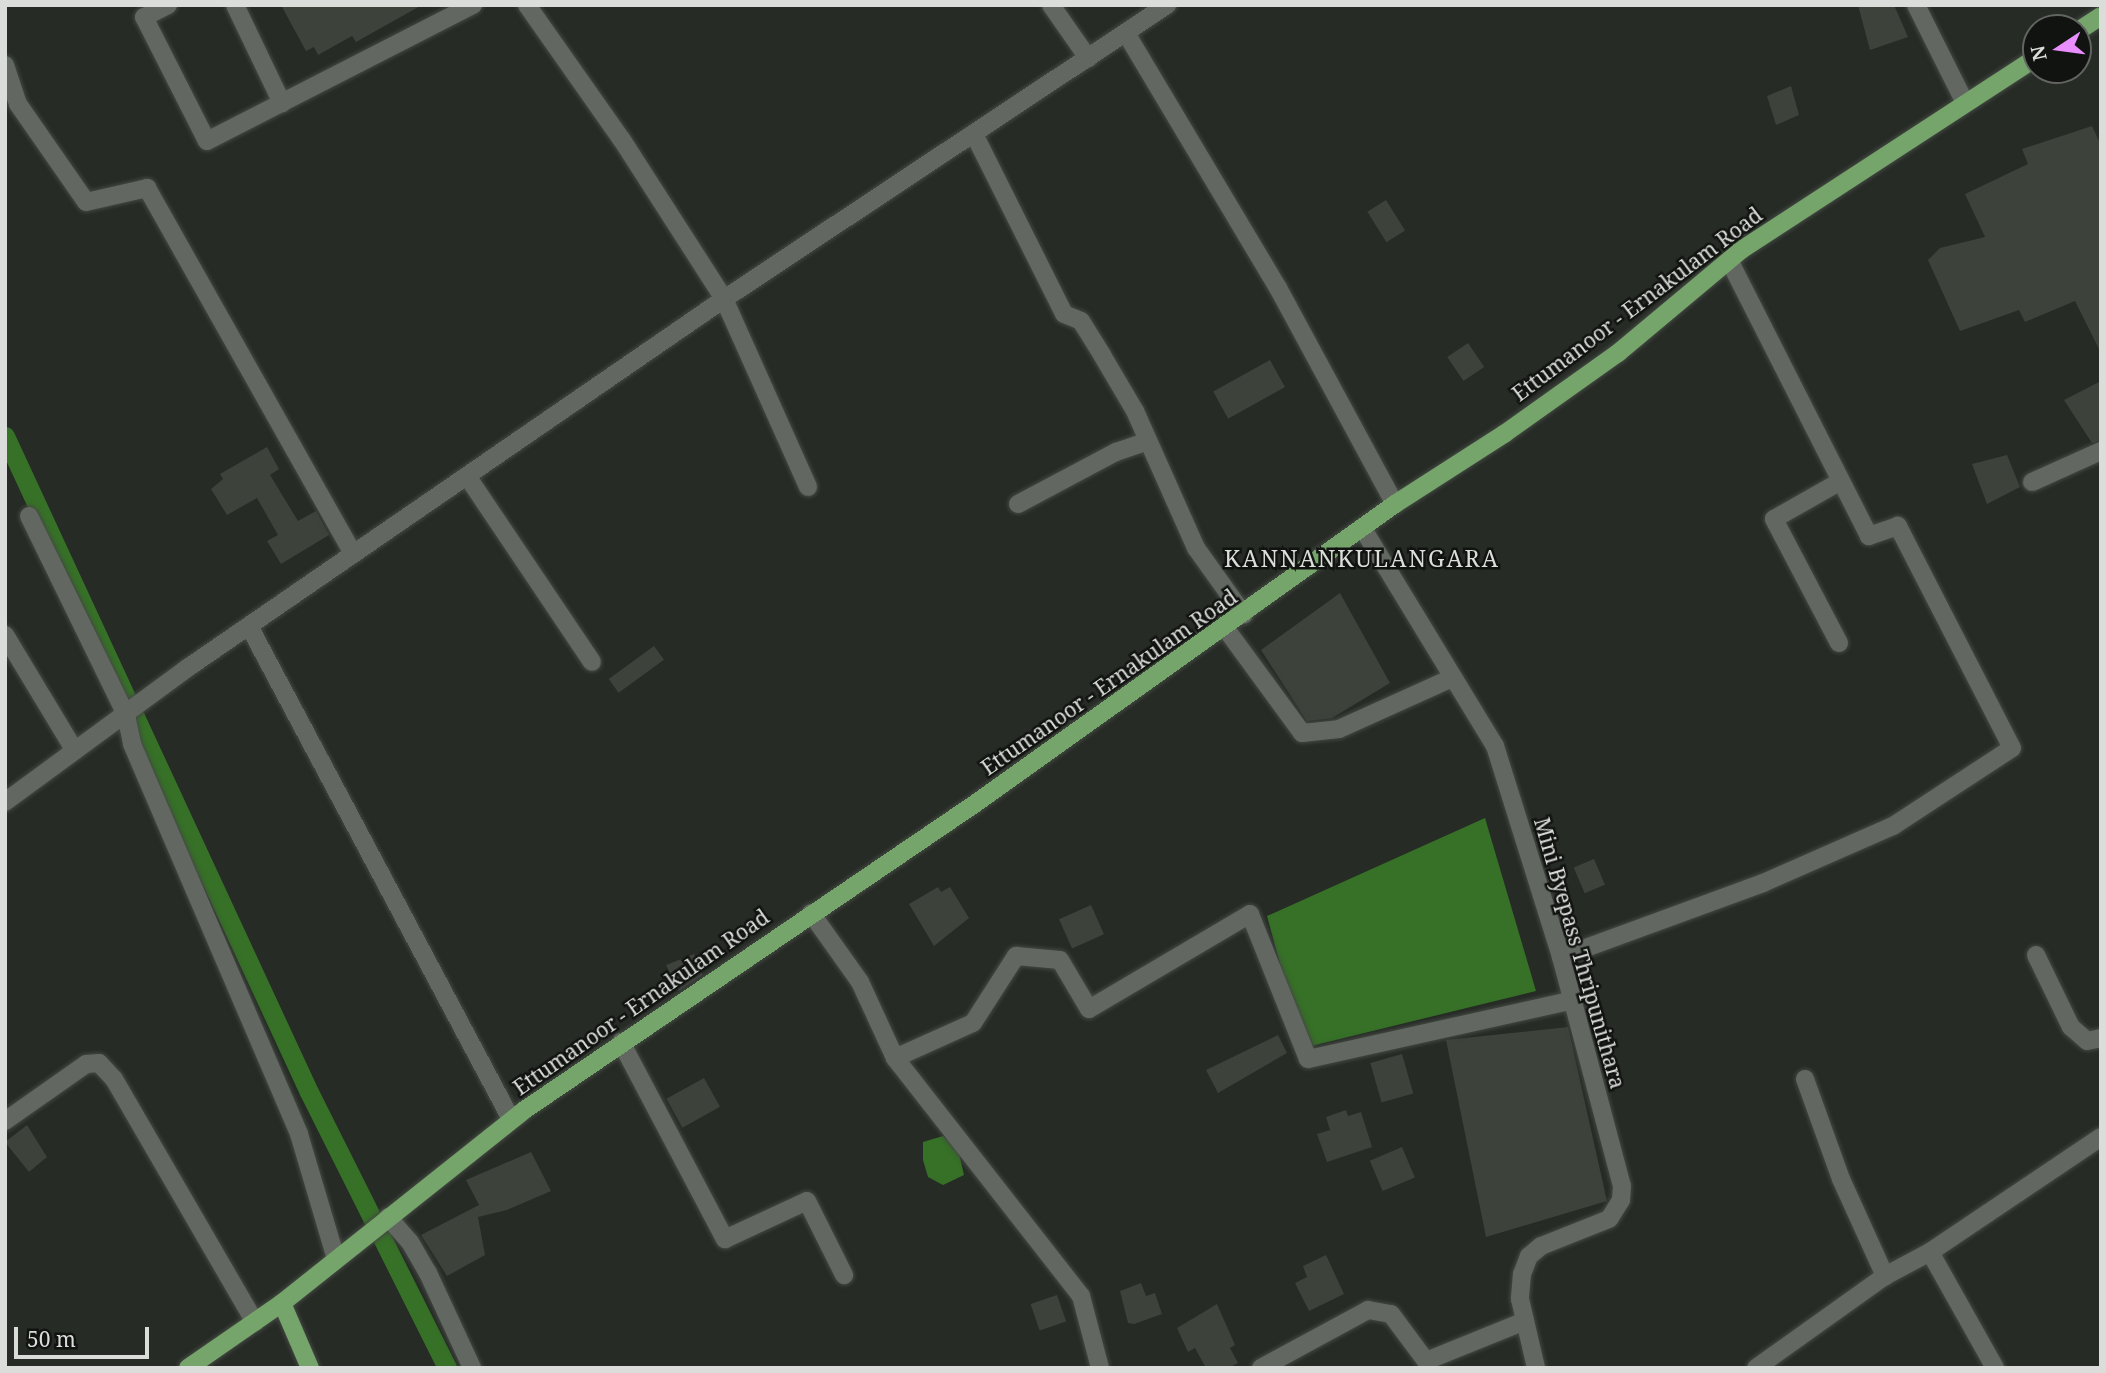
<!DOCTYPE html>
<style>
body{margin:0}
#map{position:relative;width:2106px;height:1373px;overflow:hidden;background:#262b25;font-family:"Noto Serif",serif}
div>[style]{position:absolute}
.water>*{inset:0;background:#367127}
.canal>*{height:19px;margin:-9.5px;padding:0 9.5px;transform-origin:9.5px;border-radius:9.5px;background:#367127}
.building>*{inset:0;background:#3d423b;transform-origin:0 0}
.roads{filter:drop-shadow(0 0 2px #444843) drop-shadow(0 0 2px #444843)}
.street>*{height:18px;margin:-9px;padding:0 9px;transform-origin:9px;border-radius:9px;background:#626861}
.secondary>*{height:18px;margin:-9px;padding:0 9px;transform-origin:9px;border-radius:9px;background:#626861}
.primary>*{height:18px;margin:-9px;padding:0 9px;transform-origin:9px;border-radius:9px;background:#75a56a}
span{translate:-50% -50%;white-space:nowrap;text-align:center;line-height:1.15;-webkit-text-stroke:5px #111310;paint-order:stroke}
.street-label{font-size:21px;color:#daddd9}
.neighbourhood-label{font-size:23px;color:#daddd9;letter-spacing:2px}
.frame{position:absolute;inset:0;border:7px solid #daddd9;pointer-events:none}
.north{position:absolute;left:2022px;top:14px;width:70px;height:70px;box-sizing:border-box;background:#111310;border:2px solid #616460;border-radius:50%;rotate:257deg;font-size:19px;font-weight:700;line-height:28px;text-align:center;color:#daddd9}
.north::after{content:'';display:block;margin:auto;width:24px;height:32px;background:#e98efe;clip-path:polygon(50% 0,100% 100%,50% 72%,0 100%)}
.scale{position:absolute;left:14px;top:1327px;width:135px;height:32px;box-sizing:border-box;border:4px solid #daddd9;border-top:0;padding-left:9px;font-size:21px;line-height:24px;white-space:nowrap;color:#daddd9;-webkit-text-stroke:5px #111310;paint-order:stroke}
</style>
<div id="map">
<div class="water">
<i style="clip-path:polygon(1485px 818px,1536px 991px,1303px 1048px,1267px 916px)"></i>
<i style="clip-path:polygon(943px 1136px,958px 1149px,964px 1175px,943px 1185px,928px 1177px,923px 1160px,923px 1142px)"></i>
</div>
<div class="canal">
<i style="left:5px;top:436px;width:723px;rotate:65.14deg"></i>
<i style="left:309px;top:1092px;width:309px;rotate:63.4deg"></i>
</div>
<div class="building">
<i style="clip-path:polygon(281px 5px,422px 5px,356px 42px,352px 36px,318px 55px,314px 47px,306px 51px)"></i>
<i style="clip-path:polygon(1858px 5px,1894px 5px,1908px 37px,1870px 50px)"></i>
<i style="clip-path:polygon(1791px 86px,1799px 115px,1776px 125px,1767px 96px)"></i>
<i style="clip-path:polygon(2092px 126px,2101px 145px,2101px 353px,2075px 301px,2025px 322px,2019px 310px,1960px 331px,1928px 260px,1940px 248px,1985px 237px,1965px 194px,2028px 164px,2022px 149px)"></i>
<i style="left:1386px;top:200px;width:36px;height:22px;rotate:58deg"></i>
<i style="left:1468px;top:343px;width:29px;height:25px;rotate:56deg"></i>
<i style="left:1270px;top:360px;width:31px;height:65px;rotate:61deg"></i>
<i style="clip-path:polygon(2101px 381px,2101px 440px,2092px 443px,2064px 400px)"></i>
<i style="clip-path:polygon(267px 447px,279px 469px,270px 475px,298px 521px,316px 511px,329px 535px,281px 564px,267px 541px,278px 535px,257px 498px,227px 515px,211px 489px,223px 479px,220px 474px)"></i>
<i style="clip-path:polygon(2007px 455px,2020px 487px,1987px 504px,1972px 464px)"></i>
<i style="clip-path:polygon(1340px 593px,1390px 683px,1332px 718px,1307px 721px,1261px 650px)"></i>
<i style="left:654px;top:646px;width:17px;height:56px;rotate:54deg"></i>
<i style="left:1594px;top:859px;width:28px;height:22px;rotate:67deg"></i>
<i style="clip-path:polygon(938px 887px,941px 892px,950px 887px,969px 918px,934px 946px,909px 904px)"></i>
<i style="left:1091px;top:905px;width:32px;height:35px;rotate:66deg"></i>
<i style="clip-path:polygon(694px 954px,703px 975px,679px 991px,666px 965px)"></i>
<i style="clip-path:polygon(1568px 1027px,1607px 1201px,1486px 1237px,1446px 1040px)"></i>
<i style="clip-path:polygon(1278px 1035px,1287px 1053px,1218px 1093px,1206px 1070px)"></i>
<i style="left:1402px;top:1054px;width:41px;height:33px;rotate:74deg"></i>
<i style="left:704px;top:1078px;width:33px;height:43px;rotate:61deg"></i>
<i style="clip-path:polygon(1346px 1110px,1348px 1116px,1361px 1112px,1372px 1147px,1327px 1162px,1317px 1134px,1330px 1130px,1326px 1117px)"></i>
<i style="clip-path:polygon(27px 1125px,47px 1157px,29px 1172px,5px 1142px)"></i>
<i style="left:1402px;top:1147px;width:33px;height:35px;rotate:67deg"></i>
<i style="clip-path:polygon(531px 1152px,551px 1191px,507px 1210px,478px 1217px,485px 1255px,447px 1276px,421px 1235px,479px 1205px,466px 1180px)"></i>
<i style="clip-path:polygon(1326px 1255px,1344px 1294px,1309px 1311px,1295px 1283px,1307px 1277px,1303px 1266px)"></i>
<i style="clip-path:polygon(1141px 1283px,1146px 1296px,1155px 1293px,1162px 1314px,1134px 1324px,1128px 1323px,1120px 1291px)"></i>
<i style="left:1057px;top:1295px;width:28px;height:28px;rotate:71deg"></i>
<i style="clip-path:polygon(1217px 1304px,1235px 1345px,1230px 1348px,1238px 1363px,1229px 1368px,1206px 1368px,1195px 1348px,1188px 1352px,1177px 1328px)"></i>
</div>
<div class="roads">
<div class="street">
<i style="left:168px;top:5px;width:27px;rotate:153deg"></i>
<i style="left:144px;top:17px;width:139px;rotate:63.1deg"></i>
<i style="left:207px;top:141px;width:299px;rotate:-27.1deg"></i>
<i style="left:235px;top:5px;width:109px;rotate:64.4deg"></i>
<i style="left:527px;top:5px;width:165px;rotate:54.9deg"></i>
<i style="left:622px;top:140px;width:189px;rotate:57.3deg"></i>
<i style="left:724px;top:299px;width:206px;rotate:65.9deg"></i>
<i style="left:1051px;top:5px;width:65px;rotate:55.1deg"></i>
<i style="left:1916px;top:5px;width:110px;rotate:63.4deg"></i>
<i style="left:1126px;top:33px;width:297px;rotate:59.2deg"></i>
<i style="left:1278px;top:288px;width:246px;rotate:61.6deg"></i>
<i style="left:5px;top:65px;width:41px;rotate:71.6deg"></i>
<i style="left:18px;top:104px;width:119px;rotate:55.2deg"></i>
<i style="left:86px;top:202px;width:63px;rotate:-12.9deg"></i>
<i style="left:147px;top:188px;width:420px;rotate:60.6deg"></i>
<i style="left:974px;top:134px;width:201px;rotate:63.4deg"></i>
<i style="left:1064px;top:314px;width:18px;rotate:22deg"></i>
<i style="left:1081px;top:321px;width:40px;rotate:58deg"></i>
<i style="left:1102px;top:355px;width:65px;rotate:59.5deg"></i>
<i style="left:1135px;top:411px;width:150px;rotate:66deg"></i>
<i style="left:1196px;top:548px;width:82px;rotate:54.4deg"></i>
<i style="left:467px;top:476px;width:224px;rotate:56.1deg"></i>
<i style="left:2032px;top:482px;width:76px;rotate:-24.2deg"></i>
<i style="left:1018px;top:504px;width:111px;rotate:-28deg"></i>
<i style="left:1116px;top:452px;width:31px;rotate:-19deg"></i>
<i style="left:29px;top:516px;width:221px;rotate:64deg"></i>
<i style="left:126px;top:715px;width:30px;rotate:78deg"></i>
<i style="left:132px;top:744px;width:424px;rotate:66.8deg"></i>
<i style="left:299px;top:1134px;width:130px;rotate:73.5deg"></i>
<i style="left:249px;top:626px;width:558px;rotate:62.01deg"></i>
<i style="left:1226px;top:629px;width:129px;rotate:53.8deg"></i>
<i style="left:1302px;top:733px;width:37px;rotate:-6deg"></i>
<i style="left:1339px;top:729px;width:124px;rotate:-24.3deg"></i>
<i style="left:5px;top:635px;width:135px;rotate:58.9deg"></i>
<i style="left:1839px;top:643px;width:140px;rotate:-117.7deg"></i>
<i style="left:1774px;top:519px;width:77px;rotate:-29.6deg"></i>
<i style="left:811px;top:913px;width:85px;rotate:54.6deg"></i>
<i style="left:860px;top:982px;width:84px;rotate:65.3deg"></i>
<i style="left:895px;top:1058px;width:85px;rotate:-24.2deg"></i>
<i style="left:973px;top:1023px;width:80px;rotate:-57.3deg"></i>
<i style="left:1016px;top:956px;width:44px;rotate:5.2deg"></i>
<i style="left:1060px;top:960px;width:57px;rotate:59.4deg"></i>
<i style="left:1089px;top:1009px;width:187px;rotate:-30.5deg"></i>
<i style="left:1250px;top:914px;width:156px;rotate:68.2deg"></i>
<i style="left:1308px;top:1059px;width:268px;rotate:-12.5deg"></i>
<i style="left:2036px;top:955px;width:80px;rotate:64.1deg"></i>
<i style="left:2071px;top:1027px;width:21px;rotate:41deg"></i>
<i style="left:2087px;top:1041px;width:14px;rotate:-12deg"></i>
<i style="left:1561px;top:957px;width:215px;rotate:-20.1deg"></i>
<i style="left:1763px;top:883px;width:142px;rotate:-23.7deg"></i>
<i style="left:1893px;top:826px;width:142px;rotate:-33.2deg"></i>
<i style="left:2012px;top:748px;width:250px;rotate:-117.2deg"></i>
<i style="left:1898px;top:526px;width:31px;rotate:161deg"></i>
<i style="left:1869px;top:536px;width:309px;rotate:-116.9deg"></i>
<i style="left:621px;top:1042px;width:223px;rotate:62.2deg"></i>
<i style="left:725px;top:1239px;width:90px;rotate:-24.9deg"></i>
<i style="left:807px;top:1201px;width:83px;rotate:63.4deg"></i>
<i style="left:895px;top:1058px;width:302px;rotate:52deg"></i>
<i style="left:1081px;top:1296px;width:74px;rotate:75.2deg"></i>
<i style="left:1805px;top:1079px;width:106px;rotate:70.2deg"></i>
<i style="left:1841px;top:1179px;width:107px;rotate:65.6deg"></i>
<i style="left:5px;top:1121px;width:99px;rotate:-35.1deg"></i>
<i style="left:86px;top:1064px;width:13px;rotate:-4deg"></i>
<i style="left:99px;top:1063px;width:22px;rotate:47deg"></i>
<i style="left:114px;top:1079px;width:281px;rotate:59.9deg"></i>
<i style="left:388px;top:1217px;width:33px;rotate:49deg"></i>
<i style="left:410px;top:1242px;width:36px;rotate:60deg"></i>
<i style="left:428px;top:1273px;width:105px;rotate:65.1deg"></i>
<i style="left:1930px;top:1252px;width:133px;rotate:60.7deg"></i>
<i style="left:1261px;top:1368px;width:122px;rotate:-28.5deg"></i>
<i style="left:1368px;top:1310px;width:23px;rotate:10deg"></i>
<i style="left:1391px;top:1314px;width:59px;rotate:53.3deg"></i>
<i style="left:1426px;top:1361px;width:107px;rotate:-22deg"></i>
<i style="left:1756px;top:1368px;width:158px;rotate:-35.5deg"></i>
<i style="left:1885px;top:1276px;width:51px;rotate:-28.1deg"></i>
<i style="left:1930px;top:1252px;width:206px;rotate:-33.9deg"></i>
</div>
<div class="secondary">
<i style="left:1363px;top:529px;width:254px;rotate:58.7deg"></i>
<i style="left:1495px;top:746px;width:221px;rotate:72.6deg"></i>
<i style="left:1561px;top:957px;width:237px;rotate:75.1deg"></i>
<i style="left:1622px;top:1186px;width:14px;rotate:94deg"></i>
<i style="left:1621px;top:1200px;width:22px;rotate:122deg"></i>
<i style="left:1609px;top:1219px;width:73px;rotate:158.3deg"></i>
<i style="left:1541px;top:1246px;width:16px;rotate:140deg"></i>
<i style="left:1529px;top:1256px;width:19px;rotate:111deg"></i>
<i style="left:1522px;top:1274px;width:25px;rotate:95deg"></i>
<i style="left:1520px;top:1299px;width:71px;rotate:76.9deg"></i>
<i style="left:5px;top:802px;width:225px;rotate:-36.3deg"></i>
<i style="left:186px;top:669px;width:653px;rotate:-34.52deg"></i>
<i style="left:724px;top:299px;width:532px;rotate:-33.57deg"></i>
</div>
<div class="primary">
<i style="left:2078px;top:31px;width:27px;rotate:-33deg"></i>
<i style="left:282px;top:1303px;width:71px;rotate:66.7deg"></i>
<i style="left:188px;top:1368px;width:114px;rotate:-34.7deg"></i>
<i style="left:282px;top:1303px;width:308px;rotate:-38.5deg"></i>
<i style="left:523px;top:1111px;width:548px;rotate:-34.21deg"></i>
<i style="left:976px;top:803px;width:515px;rotate:-35.51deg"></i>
<i style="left:1395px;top:504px;width:130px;rotate:-32.7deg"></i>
<i style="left:1504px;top:434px;width:140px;rotate:-35.4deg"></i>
<i style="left:1618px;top:353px;width:160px;rotate:-39.9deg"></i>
<i style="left:1741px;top:250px;width:352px;rotate:-33.1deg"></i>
</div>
</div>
<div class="street-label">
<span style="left:1637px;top:304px;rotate:-37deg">Ettumanoor - Ernakulam Road</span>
<span style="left:1109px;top:682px;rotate:-35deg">Ettumanoor - Ernakulam Road</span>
<span style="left:1580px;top:953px;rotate:74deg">Mini Byepass Thripunithara</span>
<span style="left:641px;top:1002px;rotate:-35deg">Ettumanoor - Ernakulam Road</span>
</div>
<div class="neighbourhood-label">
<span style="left:1362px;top:558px">KANNANKULANGARA</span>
</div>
<div class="frame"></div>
<div class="north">N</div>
<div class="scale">50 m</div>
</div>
